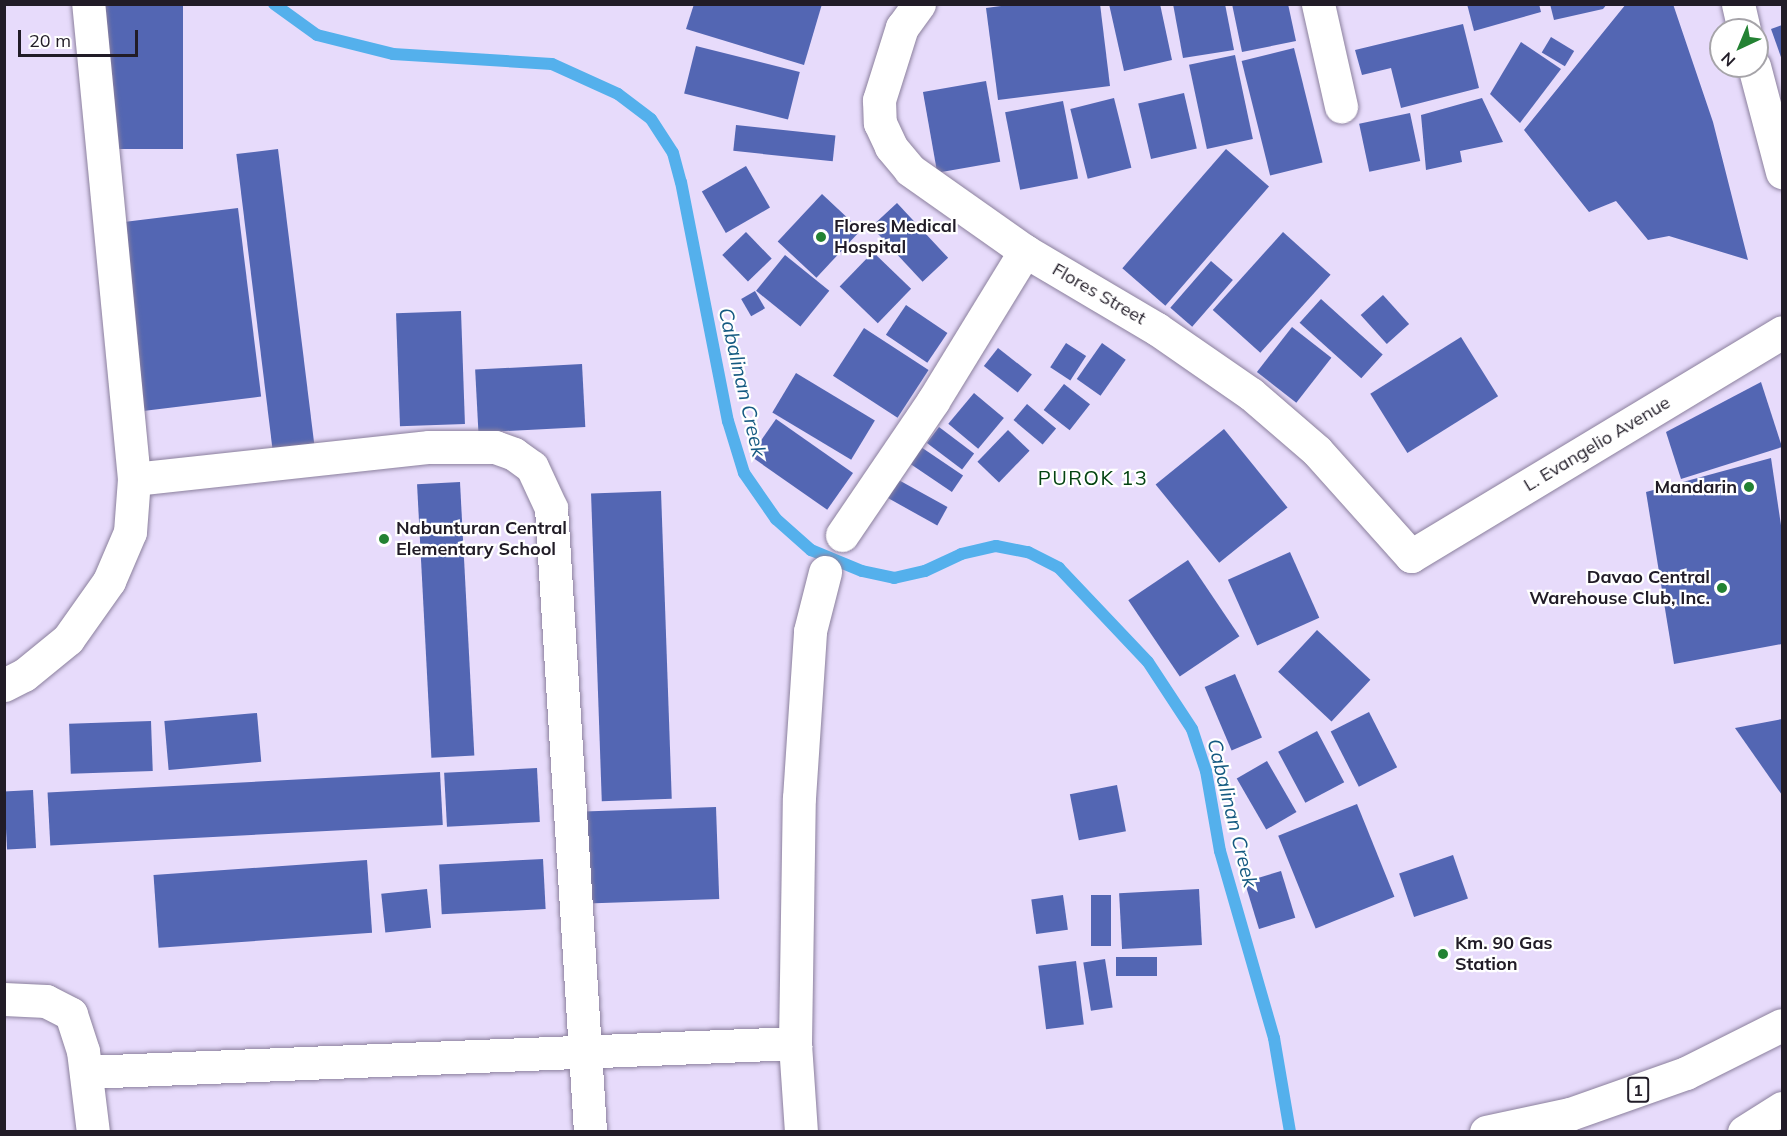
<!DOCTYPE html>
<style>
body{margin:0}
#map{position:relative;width:1787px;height:1136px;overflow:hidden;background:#e7dbfb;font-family:Mulish,sans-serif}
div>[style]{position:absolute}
.stream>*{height:12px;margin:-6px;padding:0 6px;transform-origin:6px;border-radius:6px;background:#54b0ec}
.building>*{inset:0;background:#5366b3;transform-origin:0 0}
.roads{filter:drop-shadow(0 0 2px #8b809d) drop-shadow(0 0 2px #8b809d)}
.minor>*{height:33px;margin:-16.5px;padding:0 16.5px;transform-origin:16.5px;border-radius:16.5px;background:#fff}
.major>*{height:33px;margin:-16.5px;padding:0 16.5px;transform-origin:16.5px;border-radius:16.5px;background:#fff}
.highway>*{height:33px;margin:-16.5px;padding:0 16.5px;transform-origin:16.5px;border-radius:16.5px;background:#fff}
.dots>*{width:16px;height:16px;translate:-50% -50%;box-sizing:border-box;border:3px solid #fff;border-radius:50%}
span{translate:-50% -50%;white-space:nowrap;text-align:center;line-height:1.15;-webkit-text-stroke:4.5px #fff;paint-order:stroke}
.shield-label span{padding:2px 4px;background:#fff;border:2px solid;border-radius:4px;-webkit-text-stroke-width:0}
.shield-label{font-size:16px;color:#211c27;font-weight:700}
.poi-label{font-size:18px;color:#211c27;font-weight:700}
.left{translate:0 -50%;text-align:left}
.right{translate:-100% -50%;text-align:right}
.street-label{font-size:18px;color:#211c27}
.water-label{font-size:20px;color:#155a82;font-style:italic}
.neighbourhood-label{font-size:20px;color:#034311;letter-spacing:1.5px}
.frame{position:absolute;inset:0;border:6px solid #211c27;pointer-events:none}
.north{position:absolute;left:1709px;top:18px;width:60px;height:60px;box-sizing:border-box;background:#fff;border:2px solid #a6a4a9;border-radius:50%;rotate:224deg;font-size:16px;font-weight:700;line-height:24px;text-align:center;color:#211c27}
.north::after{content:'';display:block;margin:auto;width:21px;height:27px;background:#238233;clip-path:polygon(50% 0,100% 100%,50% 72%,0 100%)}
.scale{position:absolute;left:18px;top:30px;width:120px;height:27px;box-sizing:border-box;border:3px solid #211c27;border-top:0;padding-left:8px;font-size:18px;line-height:21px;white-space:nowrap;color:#211c27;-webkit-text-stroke:4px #fff;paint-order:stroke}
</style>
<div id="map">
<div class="stream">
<i style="left:274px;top:4px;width:53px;rotate:35.8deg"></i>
<i style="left:317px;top:35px;width:78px;rotate:14deg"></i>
<i style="left:393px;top:54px;width:159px;rotate:3.6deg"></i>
<i style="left:552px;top:64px;width:72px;rotate:24.4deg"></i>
<i style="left:618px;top:94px;width:41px;rotate:37.1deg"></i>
<i style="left:651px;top:119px;width:40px;rotate:57.1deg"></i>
<i style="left:673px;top:153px;width:30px;rotate:75deg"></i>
<i style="left:681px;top:182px;width:244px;rotate:78.9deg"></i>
<i style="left:728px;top:421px;width:54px;rotate:72.9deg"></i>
<i style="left:744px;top:473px;width:56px;rotate:55.2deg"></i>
<i style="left:776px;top:519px;width:47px;rotate:41.5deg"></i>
<i style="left:811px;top:550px;width:55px;rotate:22.4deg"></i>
<i style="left:862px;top:571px;width:33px;rotate:12deg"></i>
<i style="left:894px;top:578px;width:32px;rotate:-13deg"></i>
<i style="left:925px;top:571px;width:40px;rotate:-25deg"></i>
<i style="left:961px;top:554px;width:36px;rotate:-13deg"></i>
<i style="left:996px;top:546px;width:33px;rotate:11deg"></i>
<i style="left:1028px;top:552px;width:35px;rotate:27deg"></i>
<i style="left:1059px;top:568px;width:129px;rotate:46.6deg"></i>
<i style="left:1148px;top:662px;width:80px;rotate:56.7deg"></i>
<i style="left:1192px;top:729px;width:44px;rotate:71.6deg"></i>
<i style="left:1206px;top:771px;width:81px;rotate:80.1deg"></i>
<i style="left:1220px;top:851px;width:195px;rotate:73.9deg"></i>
<i style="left:1274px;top:1038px;width:95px;rotate:80.3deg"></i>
</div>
<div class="building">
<i style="left:105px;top:4px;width:78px;height:145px"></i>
<i style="clip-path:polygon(694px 4px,822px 4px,804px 65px,686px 29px)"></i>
<i style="clip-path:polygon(1016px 4px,1100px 4px,1110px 86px,998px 100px,986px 8px)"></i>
<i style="clip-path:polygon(1109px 4px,1160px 4px,1172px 60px,1124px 71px)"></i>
<i style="clip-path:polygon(1173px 4px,1225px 4px,1234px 50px,1183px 58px)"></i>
<i style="clip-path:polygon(1232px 4px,1288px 4px,1296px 41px,1242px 52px)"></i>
<i style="clip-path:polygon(1467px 4px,1539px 4px,1541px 12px,1474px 31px)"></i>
<i style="clip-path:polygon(1550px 4px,1607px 4px,1603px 9px,1554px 20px)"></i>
<i style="clip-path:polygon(1626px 4px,1673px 4px,1713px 122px,1748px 260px,1669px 236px,1648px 240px,1616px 201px,1589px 212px,1524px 130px)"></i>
<i style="clip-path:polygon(1463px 24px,1479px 88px,1401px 108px,1391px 68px,1362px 75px,1355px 50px)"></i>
<i style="clip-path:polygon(1782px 25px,1782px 60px,1771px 29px)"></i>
<i style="left:1551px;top:37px;width:27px;height:18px;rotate:31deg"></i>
<i style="clip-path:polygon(1521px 42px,1561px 69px,1520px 123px,1490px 94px)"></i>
<i style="left:696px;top:46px;width:107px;height:49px;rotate:14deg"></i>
<i style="left:1294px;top:48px;width:118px;height:54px;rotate:76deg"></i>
<i style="left:1235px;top:55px;width:86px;height:47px;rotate:78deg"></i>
<i style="left:986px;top:81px;width:82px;height:64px;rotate:80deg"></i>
<i style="left:1184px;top:93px;width:57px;height:47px;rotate:77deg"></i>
<i style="left:1114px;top:98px;width:72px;height:45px;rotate:76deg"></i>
<i style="clip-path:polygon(1482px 98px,1503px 142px,1460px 151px,1462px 162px,1426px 170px,1421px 115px)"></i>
<i style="left:1063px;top:101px;width:79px;height:59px;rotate:79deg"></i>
<i style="left:1410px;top:113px;width:49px;height:52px;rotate:78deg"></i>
<i style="left:736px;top:125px;width:100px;height:26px;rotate:6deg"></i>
<i style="left:278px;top:149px;width:299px;height:42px;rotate:83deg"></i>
<i style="left:1226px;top:149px;width:57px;height:158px;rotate:41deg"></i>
<i style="left:746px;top:166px;width:48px;height:51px;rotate:60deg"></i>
<i style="left:822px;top:194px;width:53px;height:65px;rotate:43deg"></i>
<i style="left:897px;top:203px;width:75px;height:35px;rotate:47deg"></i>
<i style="left:238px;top:208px;width:190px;height:123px;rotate:83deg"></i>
<i style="left:746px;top:232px;width:37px;height:33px;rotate:46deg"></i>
<i style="left:1283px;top:232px;width:64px;height:105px;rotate:42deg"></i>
<i style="left:873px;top:252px;width:53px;height:48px;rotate:44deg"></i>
<i style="left:785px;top:255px;width:57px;height:46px;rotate:39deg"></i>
<i style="left:1211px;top:261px;width:29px;height:62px;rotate:41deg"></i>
<i style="left:755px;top:291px;width:20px;height:16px;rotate:60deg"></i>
<i style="left:1383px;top:295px;width:39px;height:30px;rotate:48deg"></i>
<i style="left:1321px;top:299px;width:83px;height:32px;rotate:42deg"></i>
<i style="left:906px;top:305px;width:50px;height:36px;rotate:34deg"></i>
<i style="left:461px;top:311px;width:113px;height:65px;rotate:88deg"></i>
<i style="left:1292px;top:327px;width:50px;height:57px;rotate:38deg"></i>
<i style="left:864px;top:328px;width:77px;height:57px;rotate:33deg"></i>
<i style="left:1461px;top:337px;width:70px;height:107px;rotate:58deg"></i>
<i style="left:1066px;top:343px;width:24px;height:29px;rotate:33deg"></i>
<i style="left:1102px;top:343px;width:29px;height:44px;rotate:35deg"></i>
<i style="left:998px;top:348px;width:43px;height:23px;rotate:38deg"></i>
<i style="left:582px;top:364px;width:63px;height:107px;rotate:87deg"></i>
<i style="left:796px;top:373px;width:92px;height:46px;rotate:31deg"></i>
<i style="clip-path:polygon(1761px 382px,1782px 447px,1681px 479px,1666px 432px)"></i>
<i style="left:1064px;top:384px;width:33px;height:33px;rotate:38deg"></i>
<i style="left:974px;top:393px;width:39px;height:40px;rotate:40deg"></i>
<i style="left:1027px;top:404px;width:38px;height:21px;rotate:40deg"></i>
<i style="left:776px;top:419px;width:94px;height:45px;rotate:35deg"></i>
<i style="left:939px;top:427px;width:44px;height:20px;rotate:37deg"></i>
<i style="left:1224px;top:429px;width:101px;height:88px;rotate:51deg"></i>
<i style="left:1008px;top:430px;width:30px;height:44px;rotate:44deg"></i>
<i style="left:915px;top:443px;width:58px;height:20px;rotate:34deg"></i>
<i style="clip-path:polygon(1771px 458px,1782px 532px,1782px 644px,1674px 664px,1646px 492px)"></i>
<i style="left:895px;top:478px;width:60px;height:21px;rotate:29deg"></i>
<i style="left:460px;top:482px;width:274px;height:43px;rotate:87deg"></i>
<i style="left:661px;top:491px;width:308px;height:70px;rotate:88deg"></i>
<i style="left:1290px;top:552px;width:72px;height:68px;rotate:66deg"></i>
<i style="left:1188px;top:560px;width:92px;height:72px;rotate:56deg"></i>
<i style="left:1317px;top:630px;width:73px;height:57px;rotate:43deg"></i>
<i style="left:1235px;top:674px;width:69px;height:33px;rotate:67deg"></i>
<i style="left:1369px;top:712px;width:62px;height:43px;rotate:63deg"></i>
<i style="left:257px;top:713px;width:49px;height:93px;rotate:85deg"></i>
<i style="clip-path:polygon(1782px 719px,1782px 795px,1735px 728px)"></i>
<i style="left:151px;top:721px;width:50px;height:82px;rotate:88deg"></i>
<i style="left:1317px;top:731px;width:58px;height:44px;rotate:62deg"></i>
<i style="left:1267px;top:761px;width:59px;height:35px;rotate:60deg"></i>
<i style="left:537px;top:768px;width:54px;height:93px;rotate:87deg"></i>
<i style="left:440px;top:772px;width:53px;height:393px;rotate:87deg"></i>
<i style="left:1117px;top:785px;width:47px;height:48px;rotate:79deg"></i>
<i style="left:33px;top:790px;width:58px;height:29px;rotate:87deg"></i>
<i style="left:1357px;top:804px;width:100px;height:85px;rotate:68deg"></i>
<i style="left:716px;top:807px;width:92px;height:132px;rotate:88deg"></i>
<i style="left:1453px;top:855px;width:46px;height:57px;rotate:71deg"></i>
<i style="left:543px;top:859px;width:50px;height:104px;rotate:87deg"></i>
<i style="left:367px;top:860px;width:73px;height:214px;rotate:86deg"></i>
<i style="left:1281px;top:871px;width:49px;height:38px;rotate:73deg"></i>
<i style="left:427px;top:889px;width:39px;height:46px;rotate:84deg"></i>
<i style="left:1199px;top:889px;width:56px;height:80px;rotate:87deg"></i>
<i style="left:1063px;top:895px;width:35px;height:32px;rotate:82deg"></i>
<i style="left:1091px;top:895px;width:20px;height:51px"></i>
<i style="left:1116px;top:957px;width:41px;height:19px"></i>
<i style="left:1105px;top:959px;width:49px;height:22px;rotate:81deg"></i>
<i style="left:1076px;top:961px;width:64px;height:38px;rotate:83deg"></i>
</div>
<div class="roads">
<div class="minor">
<i style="left:919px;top:4px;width:29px;rotate:126deg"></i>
<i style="left:902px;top:27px;width:77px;rotate:107.5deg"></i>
<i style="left:879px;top:100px;width:23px;rotate:88deg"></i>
<i style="left:880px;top:123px;width:26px;rotate:65deg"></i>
<i style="left:891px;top:147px;width:30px;rotate:50deg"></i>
<i style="left:910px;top:170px;width:141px;rotate:35.2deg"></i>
<i style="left:1025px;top:251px;width:153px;rotate:30.6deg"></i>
<i style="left:1157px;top:329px;width:114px;rotate:34.7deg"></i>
<i style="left:1251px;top:394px;width:87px;rotate:40.8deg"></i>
<i style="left:1317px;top:451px;width:141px;rotate:48.2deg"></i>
<i style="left:1411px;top:556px;width:433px;rotate:-31.1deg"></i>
<i style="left:1318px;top:4px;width:105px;rotate:77.3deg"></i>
<i style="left:134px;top:479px;width:297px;rotate:-6.2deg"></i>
<i style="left:429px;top:447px;width:66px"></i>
<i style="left:495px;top:447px;width:20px;rotate:20deg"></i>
<i style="left:514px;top:454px;width:22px;rotate:36deg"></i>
<i style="left:532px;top:467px;width:45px;rotate:65.1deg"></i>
<i style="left:551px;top:508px;width:625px;rotate:86.42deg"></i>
<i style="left:842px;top:535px;width:162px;rotate:-55.8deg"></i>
<i style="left:933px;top:401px;width:176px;rotate:-58.5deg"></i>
<i style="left:4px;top:685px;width:22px;rotate:-27deg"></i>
<i style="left:24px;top:675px;width:57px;rotate:-39.3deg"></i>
<i style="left:68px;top:639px;width:71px;rotate:-54.7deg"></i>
<i style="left:109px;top:581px;width:53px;rotate:-66.8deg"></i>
<i style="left:130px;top:532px;width:53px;rotate:-85.7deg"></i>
<i style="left:134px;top:479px;width:477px;rotate:-95.5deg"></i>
<i style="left:4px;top:999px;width:42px;rotate:2.7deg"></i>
<i style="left:46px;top:1001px;width:28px;rotate:27deg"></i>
<i style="left:71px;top:1014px;width:39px;rotate:72deg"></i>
<i style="left:83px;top:1051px;width:82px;rotate:83deg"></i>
<i style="left:86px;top:1072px;width:710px;rotate:-2.34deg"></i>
<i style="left:801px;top:1132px;width:89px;rotate:-93.9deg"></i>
<i style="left:795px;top:1043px;width:245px;rotate:-89.1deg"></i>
<i style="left:799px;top:798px;width:167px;rotate:-86.2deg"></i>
<i style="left:810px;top:631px;width:61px;rotate:-75.7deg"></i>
</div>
<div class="major">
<i style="left:1738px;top:4px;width:27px;rotate:77deg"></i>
<i style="left:1754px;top:66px;width:110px;rotate:75.2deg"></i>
</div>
<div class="highway">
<i style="left:1486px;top:1132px;width:86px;rotate:-12.1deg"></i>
<i style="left:1570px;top:1114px;width:123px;rotate:-19.5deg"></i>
<i style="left:1686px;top:1073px;width:107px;rotate:-26.6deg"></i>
<i style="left:1744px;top:1132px;width:45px;rotate:-32.3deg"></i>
</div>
</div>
<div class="dots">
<i style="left:821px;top:237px;background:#238233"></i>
<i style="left:1749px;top:487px;background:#238233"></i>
<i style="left:384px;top:539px;background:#238233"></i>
<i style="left:1722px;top:588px;background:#238233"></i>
<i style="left:1443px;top:954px;background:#238233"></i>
</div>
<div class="shield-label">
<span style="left:1638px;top:1090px">1</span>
</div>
<div class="poi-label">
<span class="left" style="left:834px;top:237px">Flores Medical<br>Hospital</span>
<span class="right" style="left:1737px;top:487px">Mandarin</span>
<span class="left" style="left:396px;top:539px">Nabunturan Central<br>Elementary School</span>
<span class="right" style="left:1710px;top:588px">Davao Central<br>Warehouse Club, Inc.</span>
<span class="left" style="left:1455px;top:954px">Km. 90 Gas<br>Station</span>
</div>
<div class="street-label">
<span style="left:1099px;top:294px;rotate:30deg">Flores Street</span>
<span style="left:1597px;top:444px;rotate:-31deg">L. Evangelio Avenue</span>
</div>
<div class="water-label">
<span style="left:743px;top:382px;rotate:77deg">Cabalinan Creek</span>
<span style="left:1233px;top:813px;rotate:76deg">Cabalinan Creek</span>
</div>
<div class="neighbourhood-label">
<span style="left:1093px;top:477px">PUROK 13</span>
</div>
<div class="frame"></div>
<div class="north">N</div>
<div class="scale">20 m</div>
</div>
